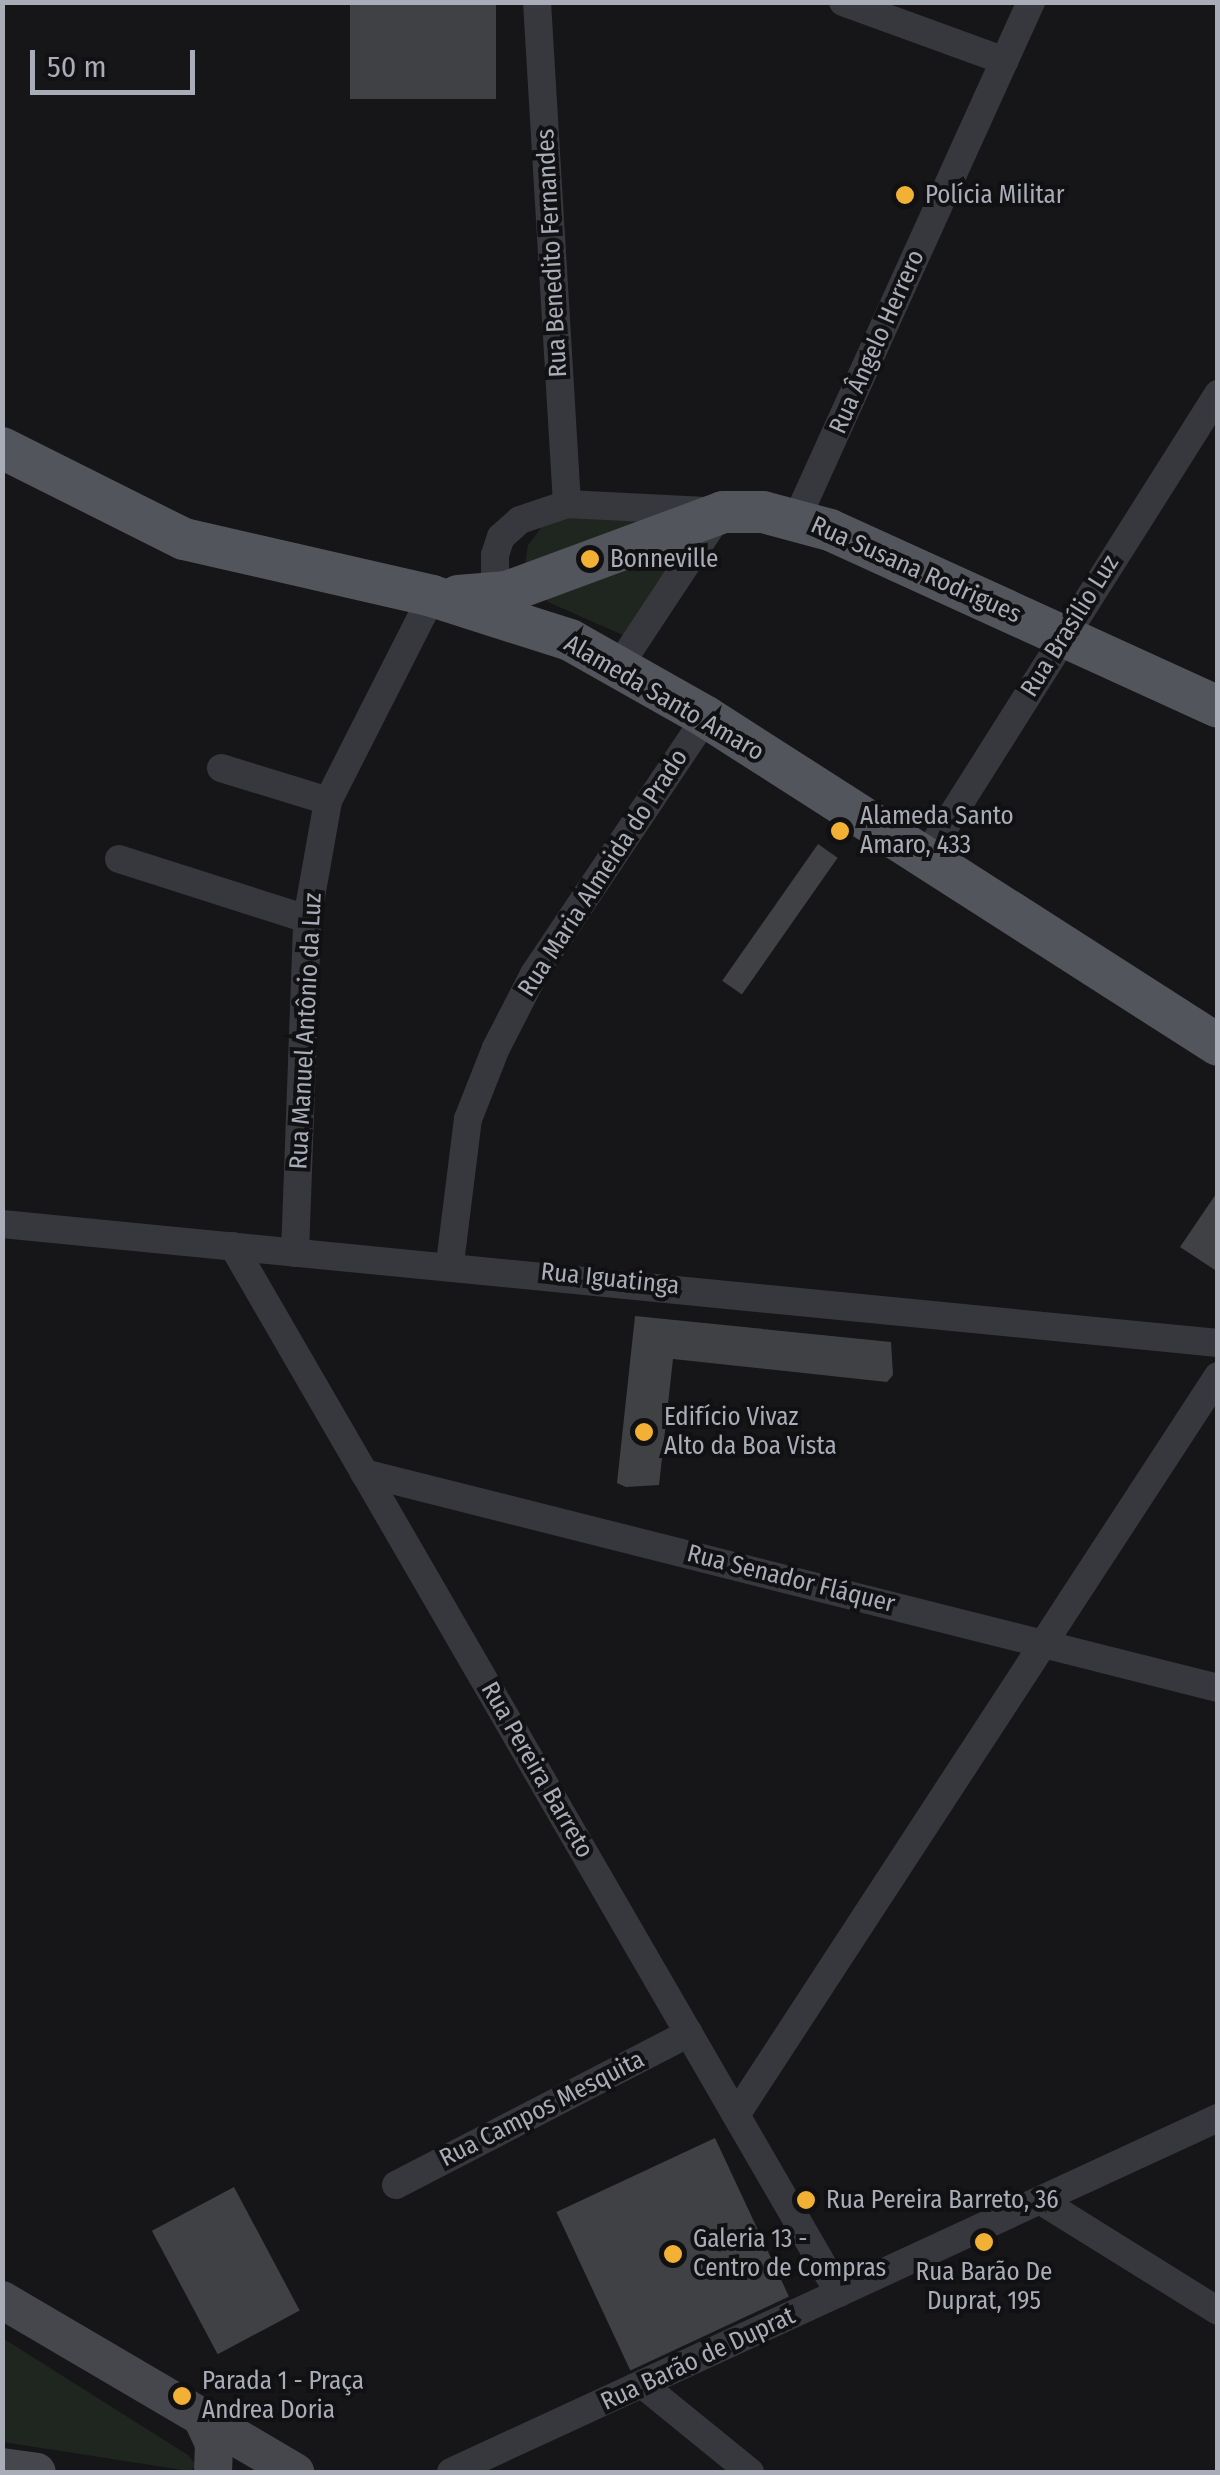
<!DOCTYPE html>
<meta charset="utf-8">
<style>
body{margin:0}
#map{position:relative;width:1220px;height:2475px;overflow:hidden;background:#161618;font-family:"Fira Sans Condensed",sans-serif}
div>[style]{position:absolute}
.green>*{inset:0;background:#1e261f}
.building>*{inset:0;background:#404145;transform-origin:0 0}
.street>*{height:28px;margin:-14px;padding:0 14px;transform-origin:14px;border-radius:14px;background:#37383d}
.secondary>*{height:38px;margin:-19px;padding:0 19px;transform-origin:19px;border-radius:19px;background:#45474d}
.primary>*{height:42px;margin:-21px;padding:0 21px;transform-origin:21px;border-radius:21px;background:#53555c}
.dots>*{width:28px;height:28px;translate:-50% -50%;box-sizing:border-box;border:5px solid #111113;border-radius:50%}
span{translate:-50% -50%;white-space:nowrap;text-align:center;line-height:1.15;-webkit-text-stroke:8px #111113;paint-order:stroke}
.poi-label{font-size:25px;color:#a8adb8}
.left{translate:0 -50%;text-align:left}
.street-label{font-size:25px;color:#a8adb8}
.frame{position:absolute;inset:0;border:5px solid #a8adb8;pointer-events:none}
.scale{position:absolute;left:30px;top:50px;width:165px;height:45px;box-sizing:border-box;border:5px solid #a8adb8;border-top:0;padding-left:12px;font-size:30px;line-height:35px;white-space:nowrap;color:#a8adb8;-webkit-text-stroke:8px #111113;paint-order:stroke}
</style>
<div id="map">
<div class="green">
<i style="clip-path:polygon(572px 507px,706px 516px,634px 640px,548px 602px,524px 571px,528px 545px,544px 524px)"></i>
<i style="clip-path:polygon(4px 2339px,188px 2455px,197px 2466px,189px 2471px,3px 2442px)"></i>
</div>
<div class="building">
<i style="left:350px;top:2px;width:146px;height:97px"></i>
<i style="left:818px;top:844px;width:24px;height:167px;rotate:35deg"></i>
<i style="clip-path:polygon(1218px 1191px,1218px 1272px,1180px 1247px)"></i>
<i style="clip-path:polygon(635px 1316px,891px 1342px,893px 1375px,887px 1382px,673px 1359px,659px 1485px,626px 1487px,617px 1483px)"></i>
<i style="left:715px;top:2138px;width:175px;height:175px;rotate:65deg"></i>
<i style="left:234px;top:2187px;width:140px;height:93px;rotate:62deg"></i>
</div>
<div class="street">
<i style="left:537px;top:2px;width:503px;rotate:86.58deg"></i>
<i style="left:843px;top:2px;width:172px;rotate:20deg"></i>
<i style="left:797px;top:518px;width:567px;rotate:-65.61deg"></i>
<i style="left:516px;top:601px;width:35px;rotate:-127deg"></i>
<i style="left:495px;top:573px;width:18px;rotate:-90deg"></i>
<i style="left:495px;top:555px;width:19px;rotate:-72deg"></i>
<i style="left:501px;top:537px;width:25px;rotate:-42deg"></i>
<i style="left:520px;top:520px;width:50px;rotate:-18.8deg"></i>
<i style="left:567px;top:504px;width:139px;rotate:2.9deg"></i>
<i style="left:619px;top:666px;width:180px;rotate:-56.6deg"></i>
<i style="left:221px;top:768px;width:112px;rotate:17.1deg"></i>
<i style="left:925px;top:858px;width:549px;rotate:-57.73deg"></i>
<i style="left:119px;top:859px;width:197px;rotate:17.7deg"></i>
<i style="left:2px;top:1224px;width:1222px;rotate:5.59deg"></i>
<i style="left:233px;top:1246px;width:1210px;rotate:59.94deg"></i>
<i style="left:295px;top:1253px;width:334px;rotate:-87.9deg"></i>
<i style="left:307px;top:919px;width:120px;rotate:-79.9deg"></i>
<i style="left:328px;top:801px;width:230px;rotate:-63.1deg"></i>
<i style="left:450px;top:1263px;width:145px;rotate:-82.9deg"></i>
<i style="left:468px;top:1119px;width:76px;rotate:-68.5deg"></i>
<i style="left:496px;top:1048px;width:83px;rotate:-62.8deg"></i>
<i style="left:534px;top:974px;width:309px;rotate:-56.2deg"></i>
<i style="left:364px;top:1473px;width:881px;rotate:14.13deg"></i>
<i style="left:736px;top:2115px;width:882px;rotate:-56.89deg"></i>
<i style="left:396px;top:2185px;width:330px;rotate:-27.4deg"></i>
<i style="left:1043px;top:2202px;width:206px;rotate:31.9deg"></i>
<i style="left:643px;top:2385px;width:138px;rotate:39.1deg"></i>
<i style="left:451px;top:2472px;width:845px;rotate:-24.78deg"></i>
</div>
<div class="secondary">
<i style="left:2px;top:2300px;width:340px;rotate:30.4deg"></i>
<i style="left:202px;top:2418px;width:29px;rotate:65deg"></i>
<i style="left:214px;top:2444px;width:28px;rotate:92deg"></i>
<i style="left:2px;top:2467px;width:35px;rotate:8deg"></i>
</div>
<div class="primary">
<i style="left:2px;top:448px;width:203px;rotate:26.6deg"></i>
<i style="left:184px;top:539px;width:254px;rotate:12.9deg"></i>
<i style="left:432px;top:596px;width:145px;rotate:17.7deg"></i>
<i style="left:570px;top:640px;width:156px;rotate:29.5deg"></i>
<i style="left:706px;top:717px;width:608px;rotate:32.64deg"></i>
<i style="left:458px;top:596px;width:49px;rotate:-4.7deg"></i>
<i style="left:507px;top:592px;width:230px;rotate:-20.3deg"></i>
<i style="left:723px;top:512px;width:40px"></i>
<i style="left:763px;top:512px;width:69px;rotate:15deg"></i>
<i style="left:830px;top:530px;width:426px;rotate:24.5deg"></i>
</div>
<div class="dots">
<i style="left:905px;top:195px;background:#f2b134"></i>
<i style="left:590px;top:559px;background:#f2b134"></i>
<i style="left:840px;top:831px;background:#f2b134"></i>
<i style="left:644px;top:1432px;background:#f2b134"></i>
<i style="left:806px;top:2200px;background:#f2b134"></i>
<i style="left:984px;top:2242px;background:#f2b134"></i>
<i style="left:673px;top:2254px;background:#f2b134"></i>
<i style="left:182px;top:2396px;background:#f2b134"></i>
</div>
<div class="poi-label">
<span class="left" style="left:925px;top:195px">Polícia Militar</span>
<span class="left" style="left:610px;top:559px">Bonneville</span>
<span class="left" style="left:860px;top:831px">Alameda Santo<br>Amaro, 433</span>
<span class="left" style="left:664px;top:1432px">Edifício Vivaz<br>Alto da Boa Vista</span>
<span class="left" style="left:826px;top:2200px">Rua Pereira Barreto, 36</span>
<span class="left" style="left:693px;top:2254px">Galeria 13 -<br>Centro de Compras</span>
<span style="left:984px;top:2287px">Rua Barão De<br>Duprat, 195</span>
<span class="left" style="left:202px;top:2396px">Parada 1 - Praça<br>Andrea Doria</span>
</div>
<div class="street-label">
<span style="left:552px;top:253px;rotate:-93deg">Rua Benedito Fernandes</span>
<span style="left:877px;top:342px;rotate:-66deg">Rua Ângelo Herrero</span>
<span style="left:916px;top:570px;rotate:24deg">Rua Susana Rodrigues</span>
<span style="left:1070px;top:626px;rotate:-58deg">Rua Brasílio Luz</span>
<span style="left:664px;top:698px;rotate:30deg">Alameda Santo Amaro</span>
<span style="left:603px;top:873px;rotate:-57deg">Rua Maria Almeida do Prado</span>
<span style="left:306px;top:1031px;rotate:-87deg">Rua Manuel Antônio da Luz</span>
<span style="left:610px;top:1279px;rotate:6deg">Rua Iguatinga</span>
<span style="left:791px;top:1579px;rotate:14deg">Rua Senador Fláquer</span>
<span style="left:537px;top:1770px;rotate:60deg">Rua Pereira Barreto</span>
<span style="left:542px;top:2109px;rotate:-27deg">Rua Campos Mesquita</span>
<span style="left:698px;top:2359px;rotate:-25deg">Rua Barão de Duprat</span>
</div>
<div class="frame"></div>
<div class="scale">50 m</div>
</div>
